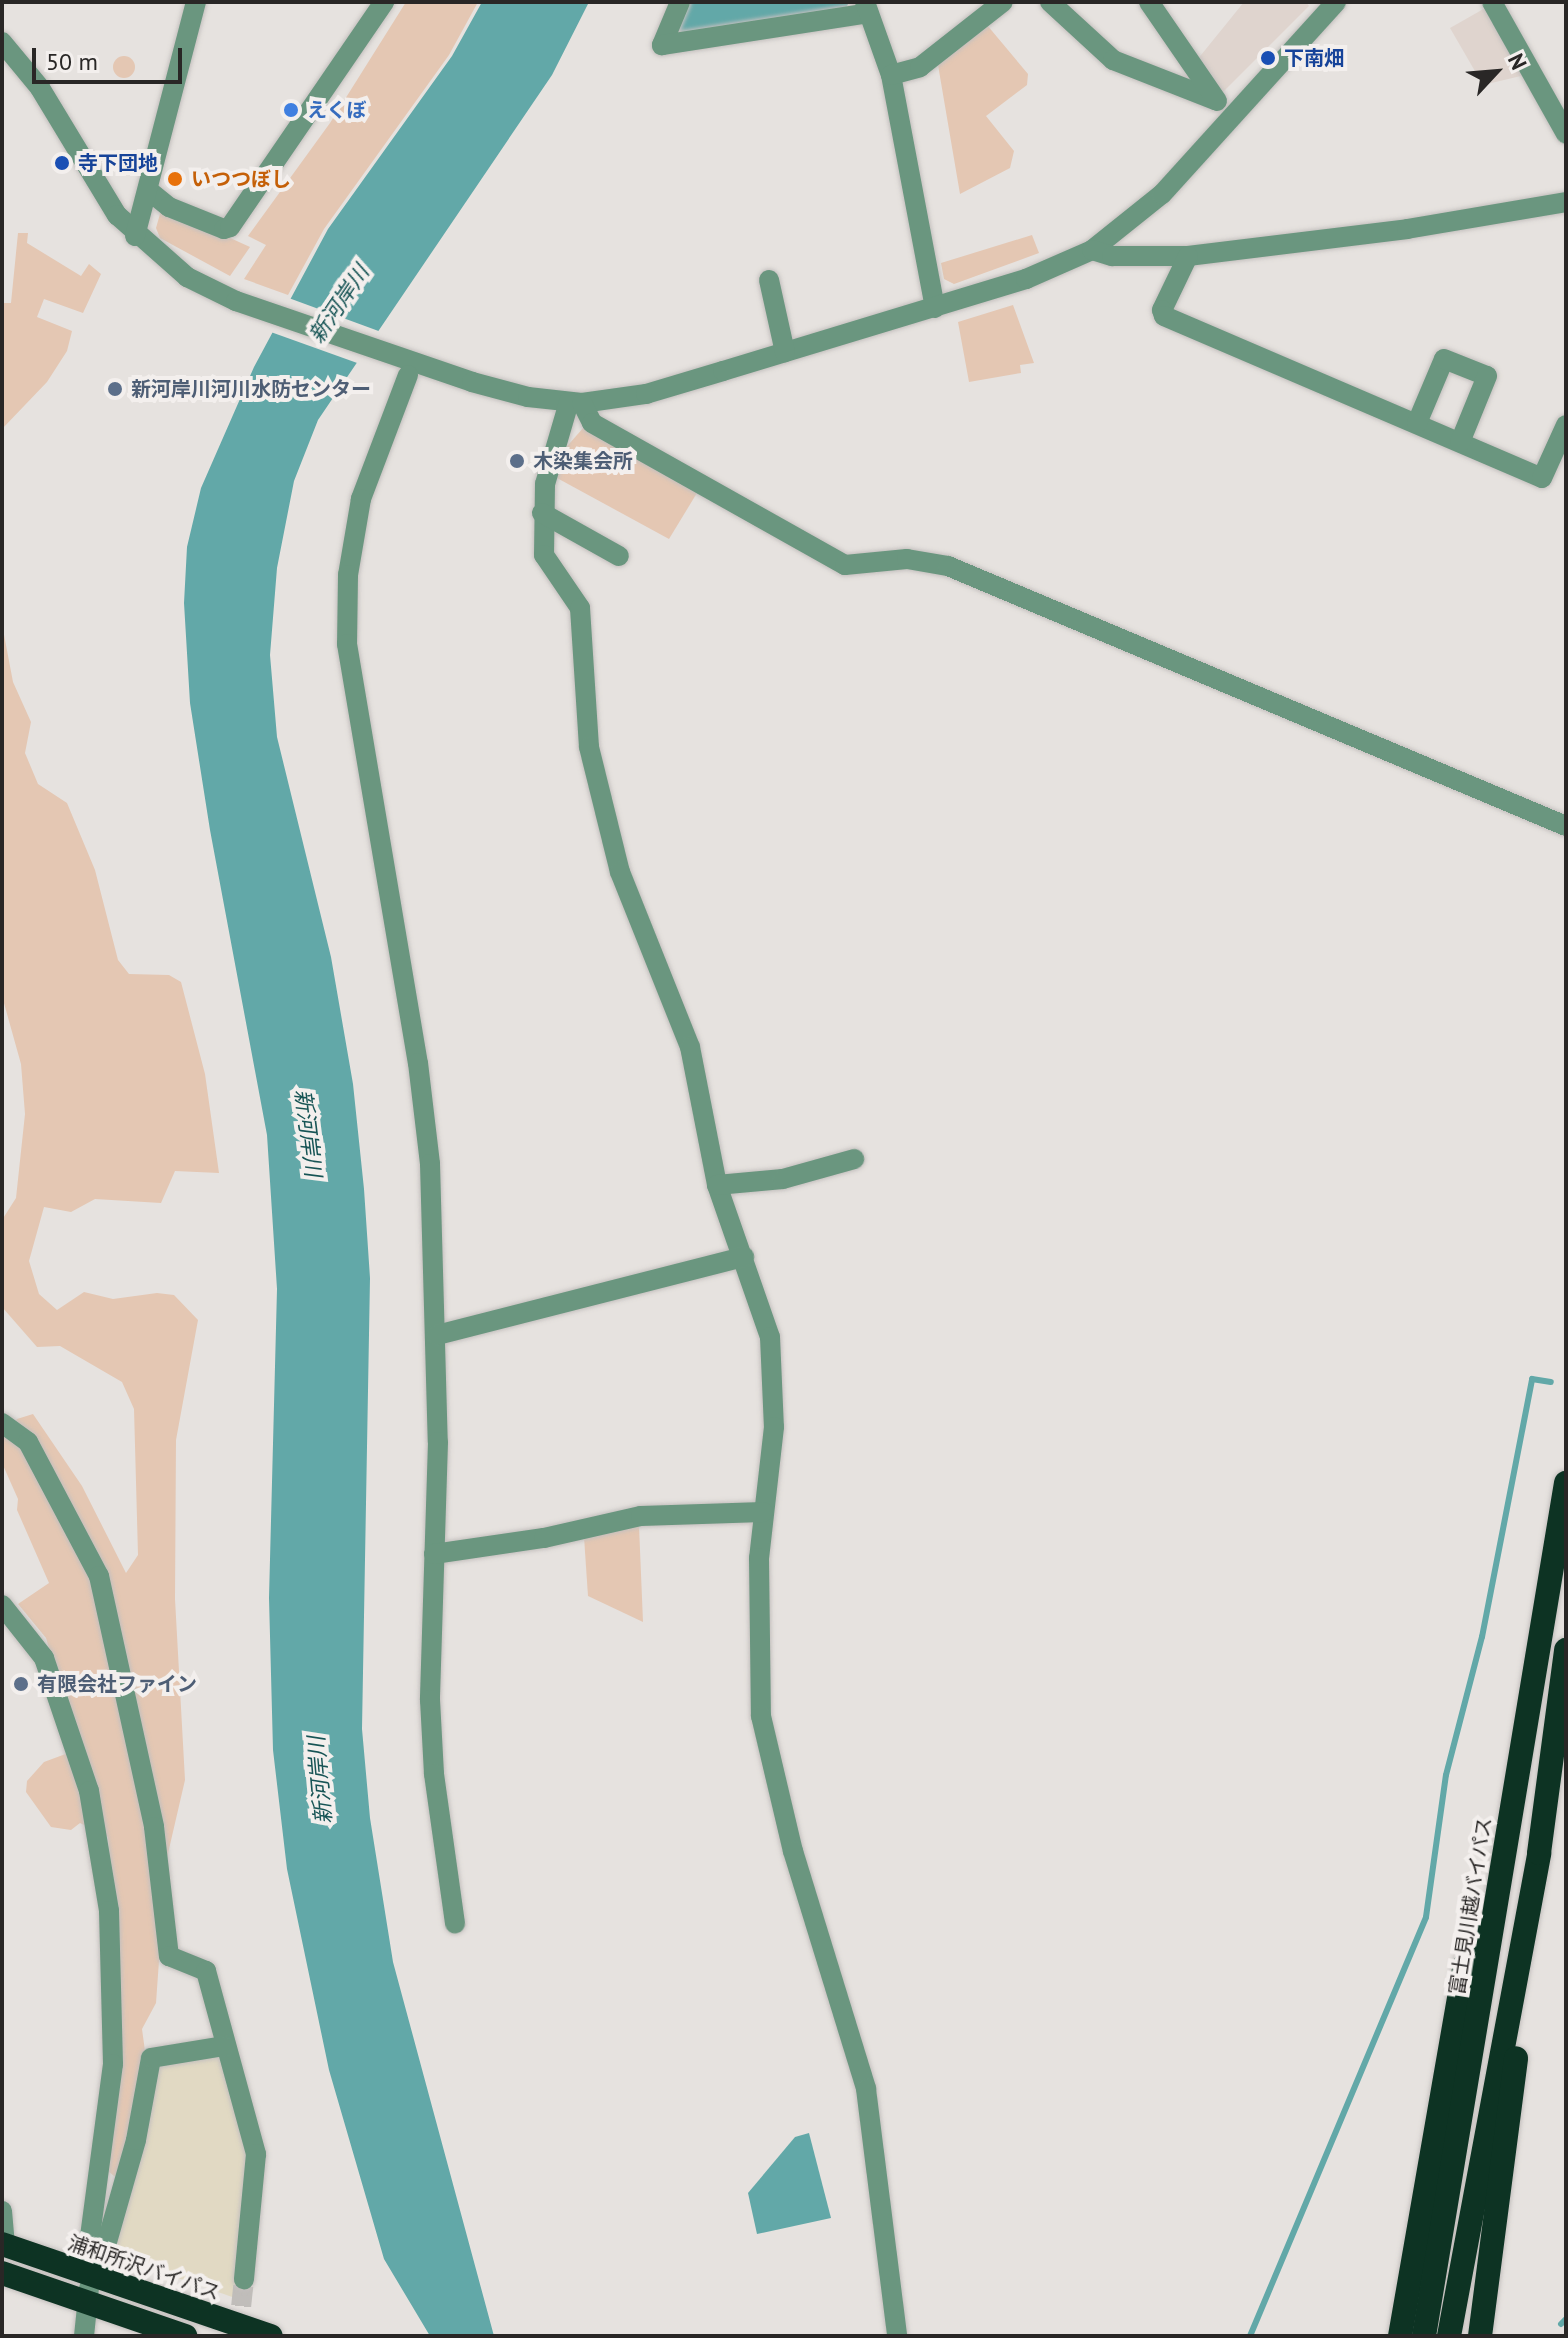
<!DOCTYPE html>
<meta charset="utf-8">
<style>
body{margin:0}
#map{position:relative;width:1568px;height:2338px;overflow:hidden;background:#e6e2df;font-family:"PT Sans","Noto Sans JP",sans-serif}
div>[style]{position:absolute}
.commercial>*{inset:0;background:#e1d9c3}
.built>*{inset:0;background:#dfd4ce}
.green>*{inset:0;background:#e4c7b3}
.round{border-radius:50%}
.water>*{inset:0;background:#62a8a8}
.pier>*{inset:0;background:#e6e2df}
.stream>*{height:6px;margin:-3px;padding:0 3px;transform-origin:3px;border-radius:3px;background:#62a8a8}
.minor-tunnel>*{height:20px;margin-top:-10px;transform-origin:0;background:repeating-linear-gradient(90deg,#c0bdba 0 20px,transparent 0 30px)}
.roads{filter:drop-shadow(0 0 2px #c4c0be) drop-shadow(0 0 2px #c4c0be)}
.minor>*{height:20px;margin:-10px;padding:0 10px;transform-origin:10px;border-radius:10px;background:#6a967f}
.highway>*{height:24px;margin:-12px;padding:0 12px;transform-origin:12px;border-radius:12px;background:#0d3323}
.dots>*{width:22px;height:22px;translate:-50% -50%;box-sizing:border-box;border:4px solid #f3efed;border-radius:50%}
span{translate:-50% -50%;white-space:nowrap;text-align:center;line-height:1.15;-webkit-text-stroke:8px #f3efed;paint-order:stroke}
.transit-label{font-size:20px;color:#164399;font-weight:700}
.left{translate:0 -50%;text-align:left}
.shop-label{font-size:20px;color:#366cbe;font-weight:700}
.food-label{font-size:20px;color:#c56008;font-weight:700}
.service-label{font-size:20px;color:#4e5e75;font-weight:700}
.street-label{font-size:20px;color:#292726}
.water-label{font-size:22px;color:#175455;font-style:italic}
.frame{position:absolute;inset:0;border:4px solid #292726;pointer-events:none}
.north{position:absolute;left:1456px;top:32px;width:80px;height:80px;-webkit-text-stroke:6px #f3efed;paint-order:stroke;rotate:64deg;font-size:22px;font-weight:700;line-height:32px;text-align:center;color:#292726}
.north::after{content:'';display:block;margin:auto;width:28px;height:36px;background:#292726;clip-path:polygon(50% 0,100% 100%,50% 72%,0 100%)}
.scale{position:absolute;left:32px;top:48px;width:150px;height:36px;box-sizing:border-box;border:4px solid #292726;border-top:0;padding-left:10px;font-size:24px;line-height:28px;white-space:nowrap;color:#292726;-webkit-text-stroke:6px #f3efed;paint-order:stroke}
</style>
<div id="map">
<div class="commercial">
<i style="clip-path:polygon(220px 2055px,249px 2156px,238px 2299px,112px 2255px,153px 2063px)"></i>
</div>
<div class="built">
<i style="clip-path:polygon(1244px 2px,1306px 2px,1309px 6px,1221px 94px,1197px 60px)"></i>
<i style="clip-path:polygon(1487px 7px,1525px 75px,1483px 85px,1450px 28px)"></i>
</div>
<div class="green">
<i style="clip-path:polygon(406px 2px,478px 2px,449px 55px,324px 229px,288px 295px,244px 279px,266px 245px,248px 236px,330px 123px)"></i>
<i style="clip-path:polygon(987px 25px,1028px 74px,1027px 85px,986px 116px,1014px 151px,1010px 168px,960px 194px,938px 65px)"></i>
<i class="round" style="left:113px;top:56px;width:22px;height:22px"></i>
<i style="clip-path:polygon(162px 207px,250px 247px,230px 276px,160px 238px,156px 228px)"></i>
<i style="clip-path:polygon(18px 233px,28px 233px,27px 243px,81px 276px,89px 264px,101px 274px,83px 313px,44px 299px,37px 317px,72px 331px,67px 351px,47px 382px,2px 429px,2px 303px,11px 303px)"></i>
<i style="clip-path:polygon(1032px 235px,1039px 253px,954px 284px,944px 279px,941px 263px)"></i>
<i style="clip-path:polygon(1013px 305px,1034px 363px,1020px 365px,1021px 373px,969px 382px,958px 322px)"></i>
<i style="clip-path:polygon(584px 427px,700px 488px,669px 539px,557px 478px,562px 452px)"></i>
<i style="clip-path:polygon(2px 624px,13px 682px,31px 722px,25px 753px,38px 784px,67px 803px,95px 870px,118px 960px,129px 974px,169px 975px,181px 982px,205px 1074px,219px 1173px,175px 1171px,161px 1203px,95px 1199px,71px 1212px,44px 1207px,29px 1261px,39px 1294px,57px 1310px,84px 1292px,113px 1299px,157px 1293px,174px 1295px,198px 1320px,176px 1440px,175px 1599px,185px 1780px,166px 1862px,156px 2003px,142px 2029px,145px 2051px,119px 2175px,114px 2176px,108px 2171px,112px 1881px,108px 1837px,80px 1823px,71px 1830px,51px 1827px,26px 1792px,27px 1781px,44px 1762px,79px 1749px,46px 1638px,18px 1604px,49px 1583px,17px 1510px,18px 1499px,2px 1463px,2px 1439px,17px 1419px,33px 1414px,82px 1486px,126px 1573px,138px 1555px,134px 1409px,122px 1382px,60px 1346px,37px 1347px,2px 1307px,2px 1220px,16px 1198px,25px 1114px,21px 1064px,2px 996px)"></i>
<i style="clip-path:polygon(639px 1526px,643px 1622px,588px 1596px,584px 1537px)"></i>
</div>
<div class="water">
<i style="clip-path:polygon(482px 2px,589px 2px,552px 75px,318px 420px,294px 481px,277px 568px,270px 655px,277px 737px,331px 957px,353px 1084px,364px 1189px,370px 1278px,362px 1729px,370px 1818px,393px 1962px,494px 2336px,430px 2336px,384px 2259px,329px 2070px,287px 1869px,273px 1750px,269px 1598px,277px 1289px,267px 1135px,210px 830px,190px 703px,184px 603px,187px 547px,201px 488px,254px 367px,328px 229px,452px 56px)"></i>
<i style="clip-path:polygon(689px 2px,849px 2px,845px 10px,680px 39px,675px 30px)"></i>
<i style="clip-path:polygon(809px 2133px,831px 2218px,757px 2234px,748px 2193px,795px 2137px)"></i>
</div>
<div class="pier">
<i style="clip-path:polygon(286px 297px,384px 333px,360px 364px,268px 331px)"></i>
</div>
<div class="stream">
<i style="left:1561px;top:2324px;width:7px;rotate:-45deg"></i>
<i style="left:1250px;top:2336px;width:454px;rotate:-67.2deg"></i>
<i style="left:1426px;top:1917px;width:143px;rotate:-82deg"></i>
<i style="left:1446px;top:1775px;width:143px;rotate:-75.4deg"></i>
<i style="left:1482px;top:1637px;width:263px;rotate:-79deg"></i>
<i style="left:1532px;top:1379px;width:19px;rotate:9deg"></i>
</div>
<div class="minor-tunnel">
<i style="left:238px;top:2336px;width:57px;rotate:-84deg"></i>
</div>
<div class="roads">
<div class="minor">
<i style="left:680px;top:2px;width:47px;rotate:112.7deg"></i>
<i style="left:662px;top:45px;width:209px;rotate:-8.8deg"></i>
<i style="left:865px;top:2px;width:77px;rotate:70.4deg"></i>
<i style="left:891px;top:75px;width:237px;rotate:79.3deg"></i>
<i style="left:1050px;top:2px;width:86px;rotate:42.6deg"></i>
<i style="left:1113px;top:60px;width:110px;rotate:21.4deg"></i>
<i style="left:1149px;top:2px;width:120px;rotate:55.5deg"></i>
<i style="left:1492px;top:2px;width:151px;rotate:60.7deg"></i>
<i style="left:2px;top:42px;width:60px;rotate:50.4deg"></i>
<i style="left:40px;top:88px;width:149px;rotate:58.8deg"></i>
<i style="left:117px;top:215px;width:94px;rotate:41.5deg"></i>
<i style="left:187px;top:277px;width:55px;rotate:26.1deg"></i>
<i style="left:236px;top:301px;width:250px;rotate:18.9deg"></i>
<i style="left:472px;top:382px;width:58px;rotate:15deg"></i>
<i style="left:528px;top:397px;width:54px;rotate:6.3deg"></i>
<i style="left:582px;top:403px;width:65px;rotate:-8deg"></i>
<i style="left:646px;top:394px;width:80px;rotate:-16.6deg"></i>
<i style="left:723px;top:371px;width:317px;rotate:-16.9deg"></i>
<i style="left:1026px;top:279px;width:72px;rotate:-23.7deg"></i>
<i style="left:1092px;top:250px;width:90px;rotate:-38.7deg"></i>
<i style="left:1162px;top:194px;width:259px;rotate:-47.8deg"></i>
<i style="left:891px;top:75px;width:30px;rotate:-15deg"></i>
<i style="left:920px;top:67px;width:105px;rotate:-38.1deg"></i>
<i style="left:148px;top:190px;width:27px;rotate:39deg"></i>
<i style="left:169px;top:207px;width:59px;rotate:21.8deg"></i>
<i style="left:224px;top:229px;width:6px;rotate:-18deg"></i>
<i style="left:230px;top:227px;width:273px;rotate:-55.6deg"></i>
<i style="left:135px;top:236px;width:242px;rotate:-75.4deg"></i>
<i style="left:1092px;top:250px;width:21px;rotate:17deg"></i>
<i style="left:1112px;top:256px;width:76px"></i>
<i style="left:1188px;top:256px;width:221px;rotate:-7deg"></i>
<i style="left:1407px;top:229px;width:161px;rotate:-9.6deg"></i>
<i style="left:1188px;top:256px;width:60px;rotate:115.7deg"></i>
<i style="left:1162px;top:310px;width:6px;rotate:72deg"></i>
<i style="left:1164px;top:316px;width:411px;rotate:23.2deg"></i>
<i style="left:1542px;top:478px;width:58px;rotate:-65.6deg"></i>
<i style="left:769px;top:280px;width:74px;rotate:77.5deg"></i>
<i style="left:408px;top:375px;width:133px;rotate:110.8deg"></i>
<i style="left:361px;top:499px;width:77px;rotate:99.7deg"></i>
<i style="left:348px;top:575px;width:69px;rotate:90.8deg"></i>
<i style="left:347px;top:644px;width:425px;rotate:80.4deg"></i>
<i style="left:418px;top:1063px;width:102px;rotate:83.2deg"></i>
<i style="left:430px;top:1164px;width:278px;rotate:88.4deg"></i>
<i style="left:438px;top:1442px;width:258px;rotate:91.8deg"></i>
<i style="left:430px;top:1700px;width:74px;rotate:86.9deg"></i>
<i style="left:434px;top:1774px;width:151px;rotate:82deg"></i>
<i style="left:569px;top:402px;width:85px;rotate:106.3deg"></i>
<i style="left:545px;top:484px;width:71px;rotate:90.8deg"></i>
<i style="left:544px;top:555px;width:64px;rotate:55.8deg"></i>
<i style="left:580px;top:608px;width:139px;rotate:86.3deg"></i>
<i style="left:589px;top:747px;width:129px;rotate:76.1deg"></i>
<i style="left:620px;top:872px;width:188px;rotate:68.2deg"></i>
<i style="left:690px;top:1047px;width:141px;rotate:78.9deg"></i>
<i style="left:717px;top:1185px;width:161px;rotate:70.8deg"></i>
<i style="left:770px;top:1337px;width:90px;rotate:87.5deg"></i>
<i style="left:774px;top:1427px;width:132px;rotate:96.5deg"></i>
<i style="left:759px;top:1558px;width:158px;rotate:89.3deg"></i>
<i style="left:761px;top:1716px;width:139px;rotate:76.7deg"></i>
<i style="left:793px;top:1851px;width:249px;rotate:72.9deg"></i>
<i style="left:866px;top:2089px;width:249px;rotate:82.8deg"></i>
<i style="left:582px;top:403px;width:22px;rotate:63deg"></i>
<i style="left:592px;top:423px;width:290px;rotate:29.3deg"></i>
<i style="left:845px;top:565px;width:62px;rotate:-5.5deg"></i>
<i style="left:907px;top:559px;width:42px;rotate:9.7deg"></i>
<i style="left:948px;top:566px;width:670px;rotate:22.82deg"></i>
<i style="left:1417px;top:423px;width:69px;rotate:-67.1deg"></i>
<i style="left:1444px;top:359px;width:46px;rotate:21.6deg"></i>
<i style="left:1487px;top:376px;width:71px;rotate:112.2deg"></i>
<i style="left:542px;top:513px;width:88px;rotate:29.2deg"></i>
<i style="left:717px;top:1185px;width:66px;rotate:-5.2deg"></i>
<i style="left:783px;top:1179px;width:74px;rotate:-15.7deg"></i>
<i style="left:437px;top:1335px;width:317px;rotate:-14.3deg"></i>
<i style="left:2px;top:1423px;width:32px;rotate:36deg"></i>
<i style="left:28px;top:1442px;width:152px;rotate:62.1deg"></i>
<i style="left:99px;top:1576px;width:257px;rotate:77.6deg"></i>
<i style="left:154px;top:1827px;width:130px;rotate:83.4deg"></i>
<i style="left:169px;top:1956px;width:40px;rotate:22deg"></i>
<i style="left:206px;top:1971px;width:190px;rotate:74.7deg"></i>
<i style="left:256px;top:2154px;width:126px;rotate:95.5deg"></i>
<i style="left:434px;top:1554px;width:111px;rotate:-8.3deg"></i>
<i style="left:544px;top:1538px;width:99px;rotate:-12.8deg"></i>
<i style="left:641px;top:1516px;width:122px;rotate:-1.9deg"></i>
<i style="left:2px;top:1605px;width:68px;rotate:51.6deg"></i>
<i style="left:44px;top:1658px;width:140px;rotate:71.3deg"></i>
<i style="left:89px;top:1791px;width:122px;rotate:80.5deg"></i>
<i style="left:109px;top:1911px;width:153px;rotate:88.5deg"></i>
<i style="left:113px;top:2064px;width:211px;rotate:97.6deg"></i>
<i style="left:2px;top:2211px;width:34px;rotate:85deg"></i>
<i style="left:97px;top:2277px;width:142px;rotate:-74.1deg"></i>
<i style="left:136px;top:2140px;width:83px;rotate:-79.6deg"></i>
<i style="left:151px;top:2058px;width:74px;rotate:-9.3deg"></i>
<i style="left:84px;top:2336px;width:48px;rotate:-84.1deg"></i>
</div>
<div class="highway">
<i style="left:2px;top:2244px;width:284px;rotate:18.9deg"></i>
<i style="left:2px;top:2273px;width:194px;rotate:19deg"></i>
<i style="left:1400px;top:2336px;width:377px;rotate:-80.1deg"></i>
<i style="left:1465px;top:1965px;width:41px;rotate:-62.2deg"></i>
<i style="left:1424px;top:2336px;width:865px;rotate:-80.55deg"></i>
<i style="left:1449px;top:2336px;width:491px;rotate:-79.4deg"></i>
<i style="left:1539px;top:1853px;width:205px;rotate:-82.4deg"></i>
<i style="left:1480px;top:2336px;width:280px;rotate:-82.6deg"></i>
</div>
</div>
<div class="dots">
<i style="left:1268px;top:58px;background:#1a4fb4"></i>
<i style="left:291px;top:110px;background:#3f7fe0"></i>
<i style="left:62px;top:163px;background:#1a4fb4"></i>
<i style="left:175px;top:179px;background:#e8710a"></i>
<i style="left:115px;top:389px;background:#5c6f8a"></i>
<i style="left:517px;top:461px;background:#5c6f8a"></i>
<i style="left:21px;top:1684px;background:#5c6f8a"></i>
</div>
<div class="transit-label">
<span class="left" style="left:1284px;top:58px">下南畑</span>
<span class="left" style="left:78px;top:163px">寺下団地</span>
</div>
<div class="shop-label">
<span class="left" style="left:307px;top:110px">えくぼ</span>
</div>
<div class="food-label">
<span class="left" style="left:191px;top:179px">いつつぼし</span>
</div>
<div class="service-label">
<span class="left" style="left:131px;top:389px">新河岸川河川水防センター</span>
<span class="left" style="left:533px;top:461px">木染集会所</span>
<span class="left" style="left:37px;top:1684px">有限会社ファイン</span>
</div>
<div class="street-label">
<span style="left:1471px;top:1906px;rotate:-81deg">富士見川越バイパス</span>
<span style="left:144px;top:2268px;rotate:19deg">浦和所沢バイパス</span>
</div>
<div class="water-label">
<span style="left:339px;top:304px;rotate:-56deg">新河岸川</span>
<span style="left:308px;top:1133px;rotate:83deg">新河岸川</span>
<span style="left:320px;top:1780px;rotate:-95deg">新河岸川</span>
</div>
<div class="frame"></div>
<div class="north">N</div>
<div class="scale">50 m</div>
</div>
